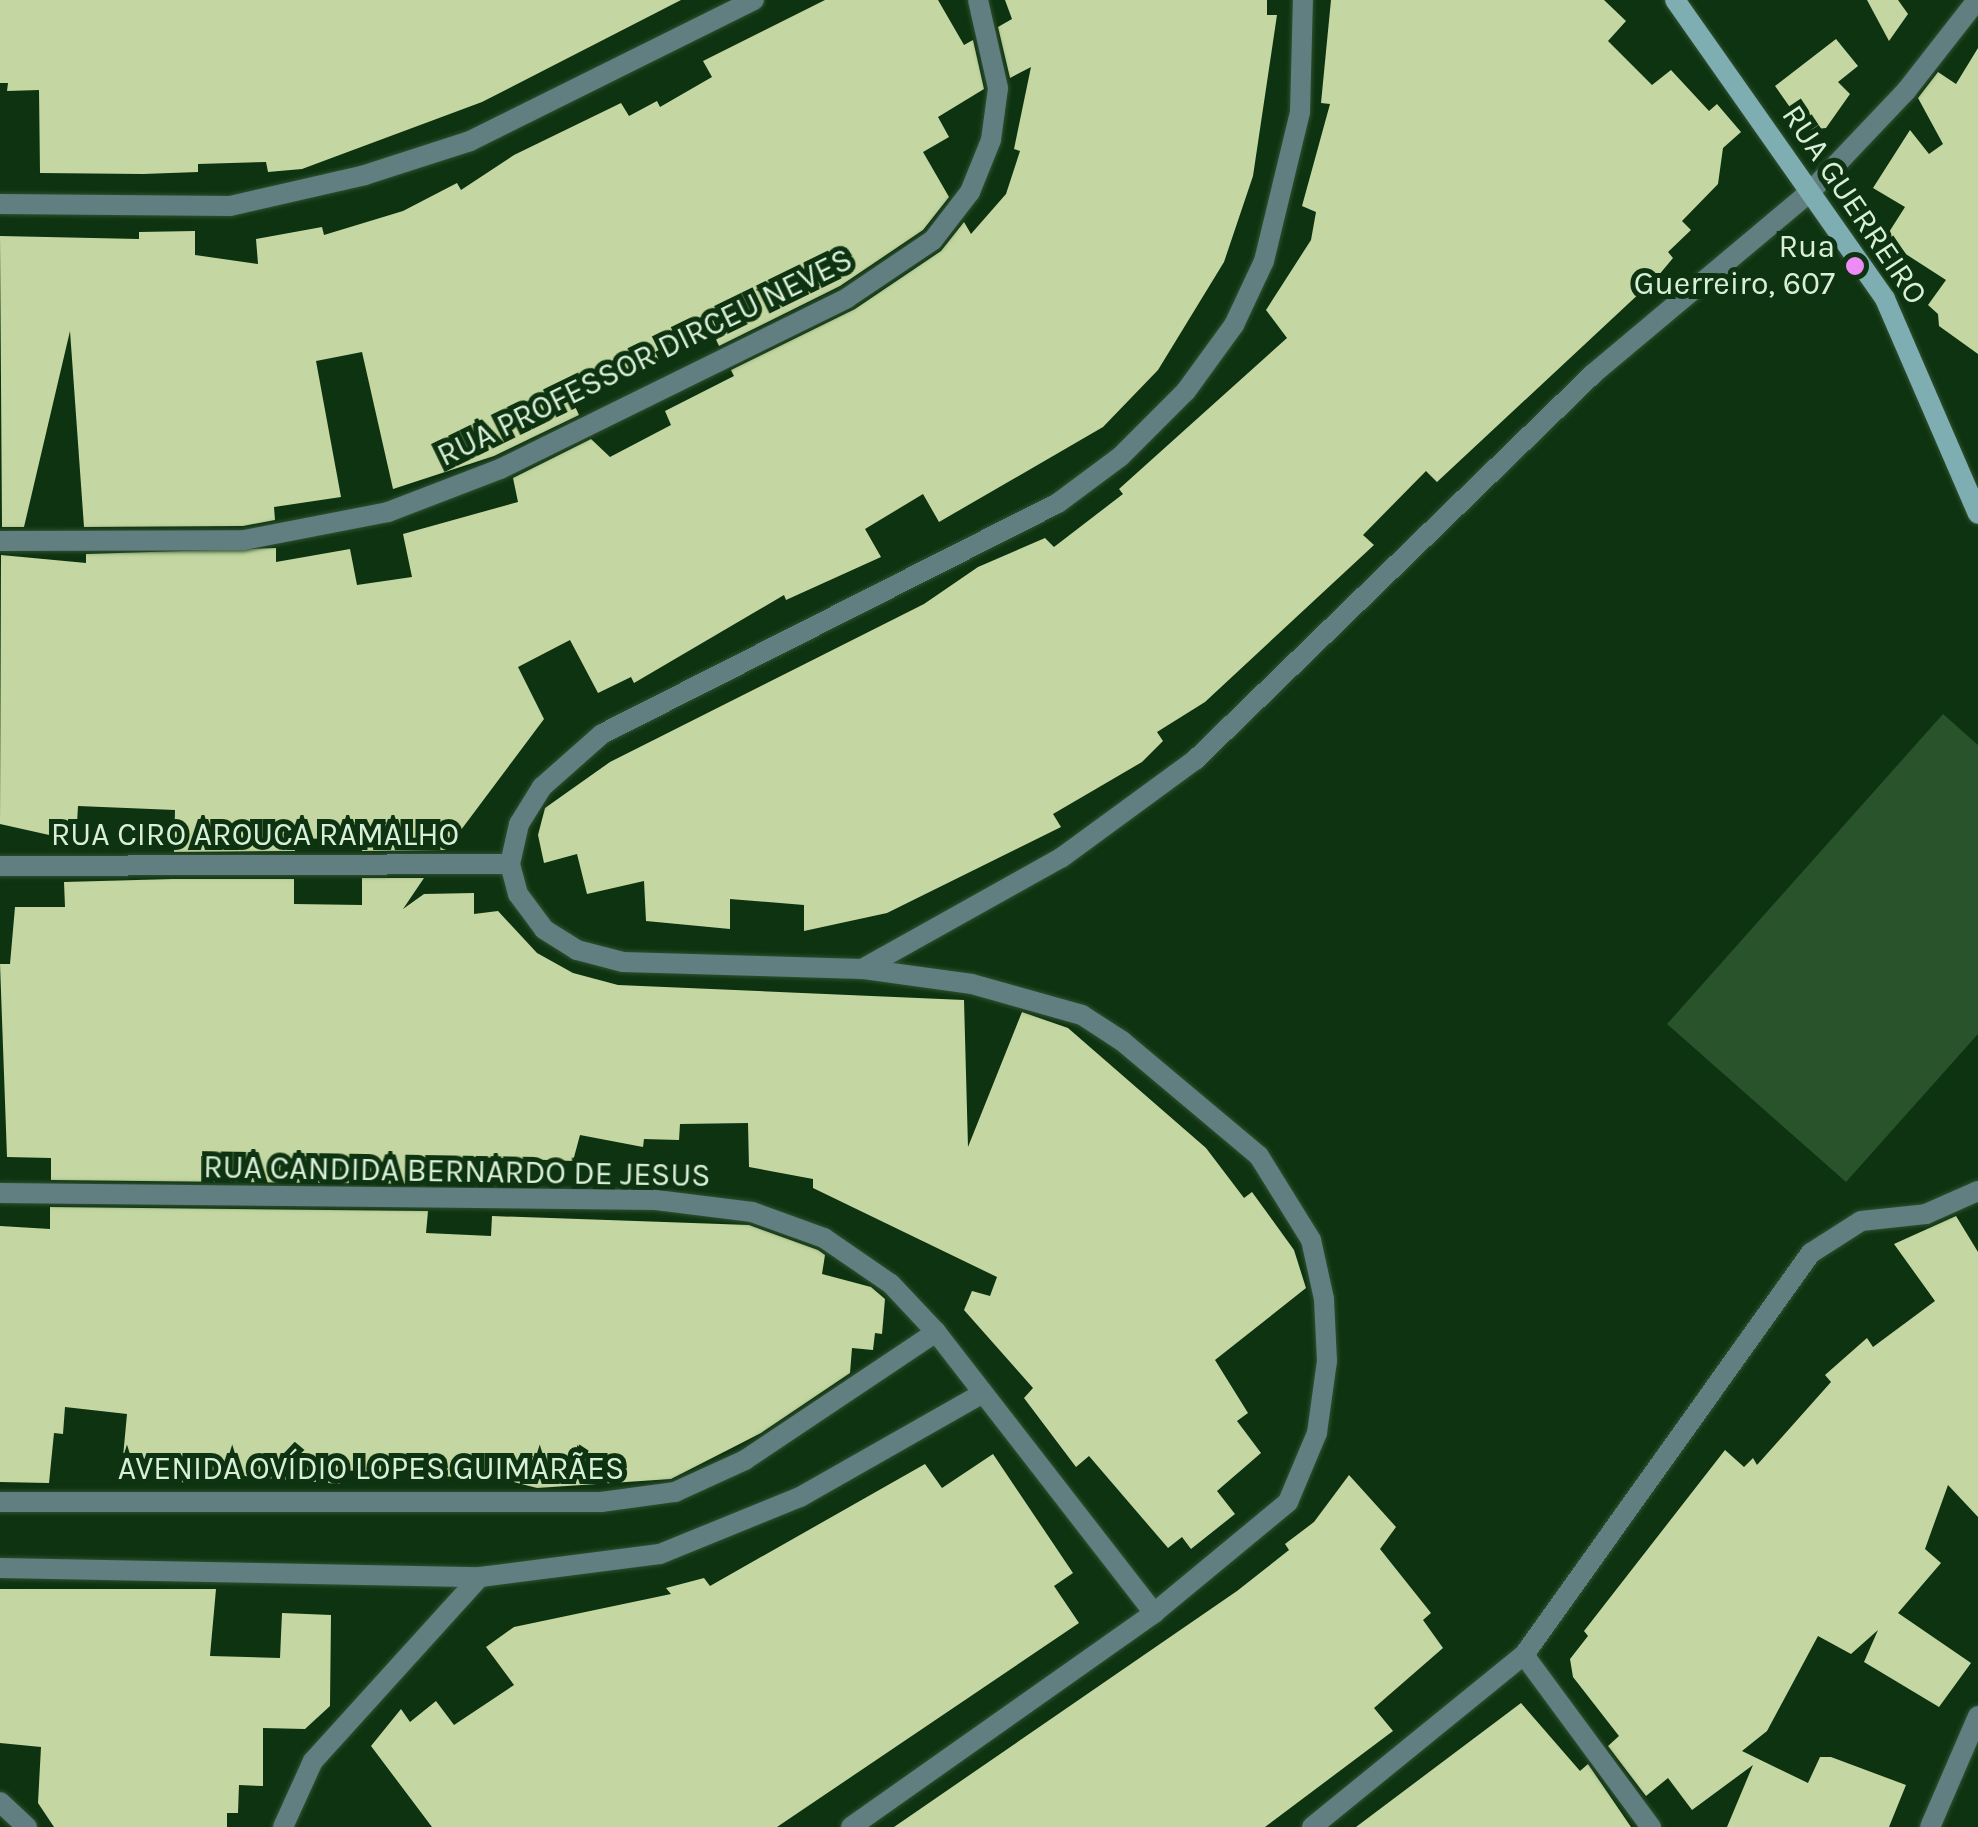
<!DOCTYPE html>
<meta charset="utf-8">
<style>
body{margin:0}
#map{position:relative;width:1978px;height:1827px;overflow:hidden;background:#0e3310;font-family:Karla,sans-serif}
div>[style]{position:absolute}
.green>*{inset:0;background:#29532a}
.building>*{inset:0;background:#c4d7a2}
.roads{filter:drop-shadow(0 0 2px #2f5130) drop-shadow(0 0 2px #2f5130)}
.street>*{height:20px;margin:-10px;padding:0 10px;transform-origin:10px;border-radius:10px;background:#617e81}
.secondary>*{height:20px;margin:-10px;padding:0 10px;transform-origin:10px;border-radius:10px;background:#7faeb2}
.dots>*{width:28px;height:28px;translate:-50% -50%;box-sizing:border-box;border:5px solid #0e3310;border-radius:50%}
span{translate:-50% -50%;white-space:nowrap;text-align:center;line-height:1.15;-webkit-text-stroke:10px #0e3310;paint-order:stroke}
.street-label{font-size:32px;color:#daefd9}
.poi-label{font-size:32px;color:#daefd9}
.right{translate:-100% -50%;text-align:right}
</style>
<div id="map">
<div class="green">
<i style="clip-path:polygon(1943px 714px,1978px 745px,1978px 1034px,1846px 1182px,1667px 1024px)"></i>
</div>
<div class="building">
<i style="clip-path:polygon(0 0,681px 0,482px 102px,302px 169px,268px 172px,266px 162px,198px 164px,198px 172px,143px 174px,40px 173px,39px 90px,7px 91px,8px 83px,0 83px)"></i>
<i style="clip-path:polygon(825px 0,938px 0,964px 45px,973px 40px,984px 89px,938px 117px,949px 137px,923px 152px,949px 197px,923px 230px,840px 286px,719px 346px,709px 324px,655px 352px,659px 360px,572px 400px,579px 415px,494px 456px,393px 489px,362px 352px,316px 361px,341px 497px,274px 507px,275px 520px,243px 526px,84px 527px,70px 331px,24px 527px,2px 527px,0 236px,139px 239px,139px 232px,195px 231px,195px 255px,258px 264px,256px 239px,322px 227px,324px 235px,403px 211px,457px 183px,461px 190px,514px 155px,621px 103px,629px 116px,657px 101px,660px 107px,712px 77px,703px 61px)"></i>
<i style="clip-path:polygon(1005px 0,1267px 0,1267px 15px,1277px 15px,1253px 176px,1224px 262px,1158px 370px,1103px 427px,939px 522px,923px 494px,865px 529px,881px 557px,786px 600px,784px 595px,634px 683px,631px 677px,598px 693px,570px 640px,518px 667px,544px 719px,446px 850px,362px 851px,362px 838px,295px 839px,295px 851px,174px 852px,175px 810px,78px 806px,76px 841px,0 824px,1px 555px,86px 563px,86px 554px,276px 548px,276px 562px,350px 549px,357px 585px,412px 577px,403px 534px,518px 502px,513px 478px,591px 439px,610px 457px,671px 425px,665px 411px,734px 376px,731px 370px,855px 309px,941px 251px,964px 222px,971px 234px,1006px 194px,1020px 151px,1014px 149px,1031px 67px,1010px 78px,998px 27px,1012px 19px)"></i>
<i style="clip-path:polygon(1331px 0,1604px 0,1626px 21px,1608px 41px,1652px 85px,1671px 70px,1709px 111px,1717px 104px,1741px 132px,1723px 148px,1718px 184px,1682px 221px,1691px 230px,1668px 252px,1673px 258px,1658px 276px,1437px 482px,1426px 471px,1363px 535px,1374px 545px,1205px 702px,1157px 732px,1163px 741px,1142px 762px,1053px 814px,1061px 827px,887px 913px,804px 931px,804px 905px,730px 899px,730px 929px,646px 921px,644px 881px,587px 894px,577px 854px,544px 863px,538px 835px,545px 808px,610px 762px,924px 604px,978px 567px,1045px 538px,1054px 547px,1123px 494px,1119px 489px,1287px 338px,1266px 310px,1311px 240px,1316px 212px,1302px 206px,1330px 104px,1321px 103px)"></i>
<i style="clip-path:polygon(1867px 0,1898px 0,1908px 14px,1889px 41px)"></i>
<i style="clip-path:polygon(1836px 39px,1858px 66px,1838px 82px,1850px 94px,1826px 128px,1806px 130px,1775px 86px)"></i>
<i style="clip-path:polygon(1978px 48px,1978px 354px,1939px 326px,1938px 314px,1928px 305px,1946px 280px,1884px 240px,1905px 207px,1873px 188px,1910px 130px,1929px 154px,1943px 144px,1918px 98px,1938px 72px,1956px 84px)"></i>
<i style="clip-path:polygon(362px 878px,424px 878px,403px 909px,424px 894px,474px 893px,474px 914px,498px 911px,537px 953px,573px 973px,618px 985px,964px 1000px,968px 1147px,1022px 1012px,1068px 1028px,1206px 1148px,1244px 1198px,1252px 1192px,1294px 1250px,1306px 1288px,1215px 1360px,1248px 1413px,1237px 1421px,1261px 1453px,1217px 1491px,1235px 1514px,1191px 1549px,1182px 1537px,1168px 1548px,1089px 1456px,1076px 1467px,1024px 1398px,1033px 1388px,964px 1310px,972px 1291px,990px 1296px,997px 1277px,813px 1188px,813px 1179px,749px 1167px,748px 1123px,680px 1124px,679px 1140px,644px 1139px,643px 1147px,580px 1135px,573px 1161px,473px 1157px,473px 1165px,432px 1164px,430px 1184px,51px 1180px,51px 1158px,7px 1157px,0 964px,10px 964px,15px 907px,65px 907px,64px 882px,173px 879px,294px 879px,294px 904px,362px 905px)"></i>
<i style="clip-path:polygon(50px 1207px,428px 1211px,426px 1233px,491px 1236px,492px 1216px,749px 1225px,818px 1250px,825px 1255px,822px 1274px,871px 1287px,885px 1299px,882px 1334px,875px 1333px,873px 1350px,852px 1348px,850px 1373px,761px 1433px,671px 1479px,537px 1488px,506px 1480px,341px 1470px,340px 1484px,207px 1473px,194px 1474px,193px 1482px,155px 1483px,157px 1460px,123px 1457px,127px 1414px,65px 1407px,63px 1434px,54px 1433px,49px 1483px,0 1482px,0 1226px,50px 1229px)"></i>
<i style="clip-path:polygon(1956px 1216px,1978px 1252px,1978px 1517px,1948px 1485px,1925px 1549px,1941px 1563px,1898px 1613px,1971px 1663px,1939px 1707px,1864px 1662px,1878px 1630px,1851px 1654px,1818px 1636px,1767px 1731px,1742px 1751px,1808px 1783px,1820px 1757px,1831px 1757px,1906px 1785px,1889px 1827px,1727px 1827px,1753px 1765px,1692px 1810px,1668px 1778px,1646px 1796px,1608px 1746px,1619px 1736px,1573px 1677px,1570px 1659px,1588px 1636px,1584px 1631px,1725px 1450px,1744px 1467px,1753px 1458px,1757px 1465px,1831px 1382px,1825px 1375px,1867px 1338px,1873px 1347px,1935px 1301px,1894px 1244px)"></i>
<i style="clip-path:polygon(993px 1454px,1073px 1573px,1054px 1586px,1079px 1623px,777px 1827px,432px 1827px,371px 1746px,401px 1709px,410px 1722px,436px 1701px,454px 1725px,514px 1685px,486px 1647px,514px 1627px,671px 1594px,666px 1588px,704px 1578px,710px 1586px,925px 1464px,942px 1488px)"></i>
<i style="clip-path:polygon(1349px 1475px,1396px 1527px,1380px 1549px,1431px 1613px,1423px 1620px,1443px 1648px,1374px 1708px,1393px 1731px,1265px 1827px,894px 1827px,1237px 1591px,1289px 1550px,1285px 1544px,1314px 1522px)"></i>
<i style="clip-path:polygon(0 1589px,216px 1589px,210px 1656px,280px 1658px,282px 1613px,331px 1615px,330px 1706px,305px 1729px,263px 1728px,263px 1786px,239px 1785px,238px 1813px,227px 1813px,227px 1827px,54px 1827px,38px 1803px,41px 1747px,0 1743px)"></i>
<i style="clip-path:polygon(1521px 1703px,1580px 1771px,1588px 1764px,1631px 1827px,1356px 1827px)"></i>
</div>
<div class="roads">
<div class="street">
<i style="left:0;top:204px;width:230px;rotate:0.5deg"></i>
<i style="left:230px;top:206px;width:139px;rotate:-12.9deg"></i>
<i style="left:365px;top:175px;width:110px;rotate:-17.9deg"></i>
<i style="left:470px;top:141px;width:317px;rotate:-26.4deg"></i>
<i style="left:0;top:541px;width:244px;rotate:-0.2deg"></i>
<i style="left:244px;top:540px;width:147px;rotate:-11deg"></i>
<i style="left:388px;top:512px;width:120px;rotate:-21deg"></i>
<i style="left:500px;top:469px;width:387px;rotate:-26.2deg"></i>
<i style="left:847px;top:298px;width:104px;rotate:-34deg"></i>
<i style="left:933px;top:240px;width:61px;rotate:-52.4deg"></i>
<i style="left:970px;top:192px;width:56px;rotate:-68deg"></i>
<i style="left:991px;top:140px;width:52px;rotate:-82.3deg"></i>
<i style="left:998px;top:88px;width:90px;rotate:-102.8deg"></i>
<i style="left:0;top:866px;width:510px;rotate:-0.22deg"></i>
<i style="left:862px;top:969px;width:228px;rotate:-29.2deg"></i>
<i style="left:1061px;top:858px;width:166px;rotate:-36.2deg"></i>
<i style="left:1195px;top:760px;width:554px;rotate:-44.12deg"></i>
<i style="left:1593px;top:374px;width:286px;rotate:-40deg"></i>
<i style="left:1812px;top:190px;width:137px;rotate:-46.5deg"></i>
<i style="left:1906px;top:91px;width:115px;rotate:-52deg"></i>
<i style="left:0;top:1193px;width:656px;rotate:0.61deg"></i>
<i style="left:656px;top:1200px;width:97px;rotate:7.1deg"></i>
<i style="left:752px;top:1212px;width:77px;rotate:19.9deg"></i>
<i style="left:824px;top:1238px;width:81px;rotate:34.5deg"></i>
<i style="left:891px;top:1284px;width:66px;rotate:46.8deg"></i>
<i style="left:936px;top:1332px;width:356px;rotate:52.2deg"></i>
<i style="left:0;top:1502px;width:601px"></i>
<i style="left:601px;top:1502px;width:75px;rotate:-7.7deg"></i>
<i style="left:675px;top:1492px;width:77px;rotate:-24.6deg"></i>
<i style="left:745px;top:1460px;width:230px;rotate:-33.8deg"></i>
<i style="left:0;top:1568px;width:480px;rotate:1.1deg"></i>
<i style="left:480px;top:1577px;width:181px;rotate:-7.3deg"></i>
<i style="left:660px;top:1554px;width:151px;rotate:-22.2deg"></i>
<i style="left:800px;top:1497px;width:210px;rotate:-29.6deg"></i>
<i style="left:1524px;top:1655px;width:214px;rotate:53.6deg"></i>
<i style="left:0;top:1802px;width:37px;rotate:43deg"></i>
<i style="left:283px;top:1827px;width:72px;rotate:-65.6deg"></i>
<i style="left:313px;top:1761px;width:248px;rotate:-47.8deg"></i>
<i style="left:851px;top:1827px;width:371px;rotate:-35.2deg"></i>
<i style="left:1154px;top:1613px;width:174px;rotate:-39.6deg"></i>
<i style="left:1288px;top:1502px;width:75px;rotate:-67.2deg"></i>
<i style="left:1317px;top:1433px;width:73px;rotate:-82.1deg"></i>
<i style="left:1327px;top:1361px;width:62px;rotate:-92.8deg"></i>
<i style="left:1324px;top:1299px;width:60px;rotate:-102.4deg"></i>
<i style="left:1311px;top:1240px;width:99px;rotate:-121.8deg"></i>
<i style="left:1259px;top:1156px;width:179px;rotate:-140deg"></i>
<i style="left:1122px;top:1041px;width:48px;rotate:-147deg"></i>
<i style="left:1082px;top:1015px;width:114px;rotate:-164.3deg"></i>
<i style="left:972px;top:984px;width:111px;rotate:-172.2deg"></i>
<i style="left:862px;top:969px;width:239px;rotate:-178.3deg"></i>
<i style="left:623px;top:962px;width:48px;rotate:-165.4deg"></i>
<i style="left:577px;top:950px;width:39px;rotate:-148deg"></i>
<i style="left:544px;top:929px;width:44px;rotate:-126.6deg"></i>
<i style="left:518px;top:894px;width:31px;rotate:-105deg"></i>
<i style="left:510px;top:864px;width:41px;rotate:-77.3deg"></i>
<i style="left:519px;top:824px;width:44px;rotate:-58.1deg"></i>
<i style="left:542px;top:787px;width:80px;rotate:-41.5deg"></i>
<i style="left:602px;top:734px;width:511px;rotate:-26.87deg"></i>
<i style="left:1058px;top:503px;width:77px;rotate:-36.6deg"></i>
<i style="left:1120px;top:457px;width:93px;rotate:-45deg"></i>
<i style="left:1186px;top:391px;width:82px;rotate:-54deg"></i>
<i style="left:1234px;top:325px;width:71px;rotate:-64.9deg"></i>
<i style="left:1264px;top:261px;width:153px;rotate:-76.4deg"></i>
<i style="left:1300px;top:112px;width:112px;rotate:-88.5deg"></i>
<i style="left:1312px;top:1827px;width:273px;rotate:-39.1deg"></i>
<i style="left:1524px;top:1655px;width:494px;rotate:-54.5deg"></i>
<i style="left:1811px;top:1253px;width:59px;rotate:-32.6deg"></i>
<i style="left:1861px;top:1221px;width:65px;rotate:-6.1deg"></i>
<i style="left:1926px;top:1214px;width:57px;rotate:-23.9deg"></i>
<i style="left:1930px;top:1827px;width:121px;rotate:-66.6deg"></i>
</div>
<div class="secondary">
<i style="left:1675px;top:0;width:365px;rotate:54.9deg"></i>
<i style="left:1885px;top:299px;width:234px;rotate:66.6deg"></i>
</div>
</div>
<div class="dots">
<i style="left:1855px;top:266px;background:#ee8bf7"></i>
</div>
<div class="street-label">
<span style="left:1854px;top:205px;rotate:56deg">RUA GUERREIRO</span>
<span style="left:645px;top:358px;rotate:-26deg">RUA PROFESSOR DIRCEU NEVES</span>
<span style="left:255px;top:835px">RUA CIRO AROUCA RAMALHO</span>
<span style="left:457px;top:1172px;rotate:1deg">RUA CANDIDA BERNARDO DE JESUS</span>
<span style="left:371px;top:1469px">AVENIDA OVÍDIO LOPES GUIMARÃES</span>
</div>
<div class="poi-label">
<span class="right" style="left:1835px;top:266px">Rua<br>Guerreiro, 607</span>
</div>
</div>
